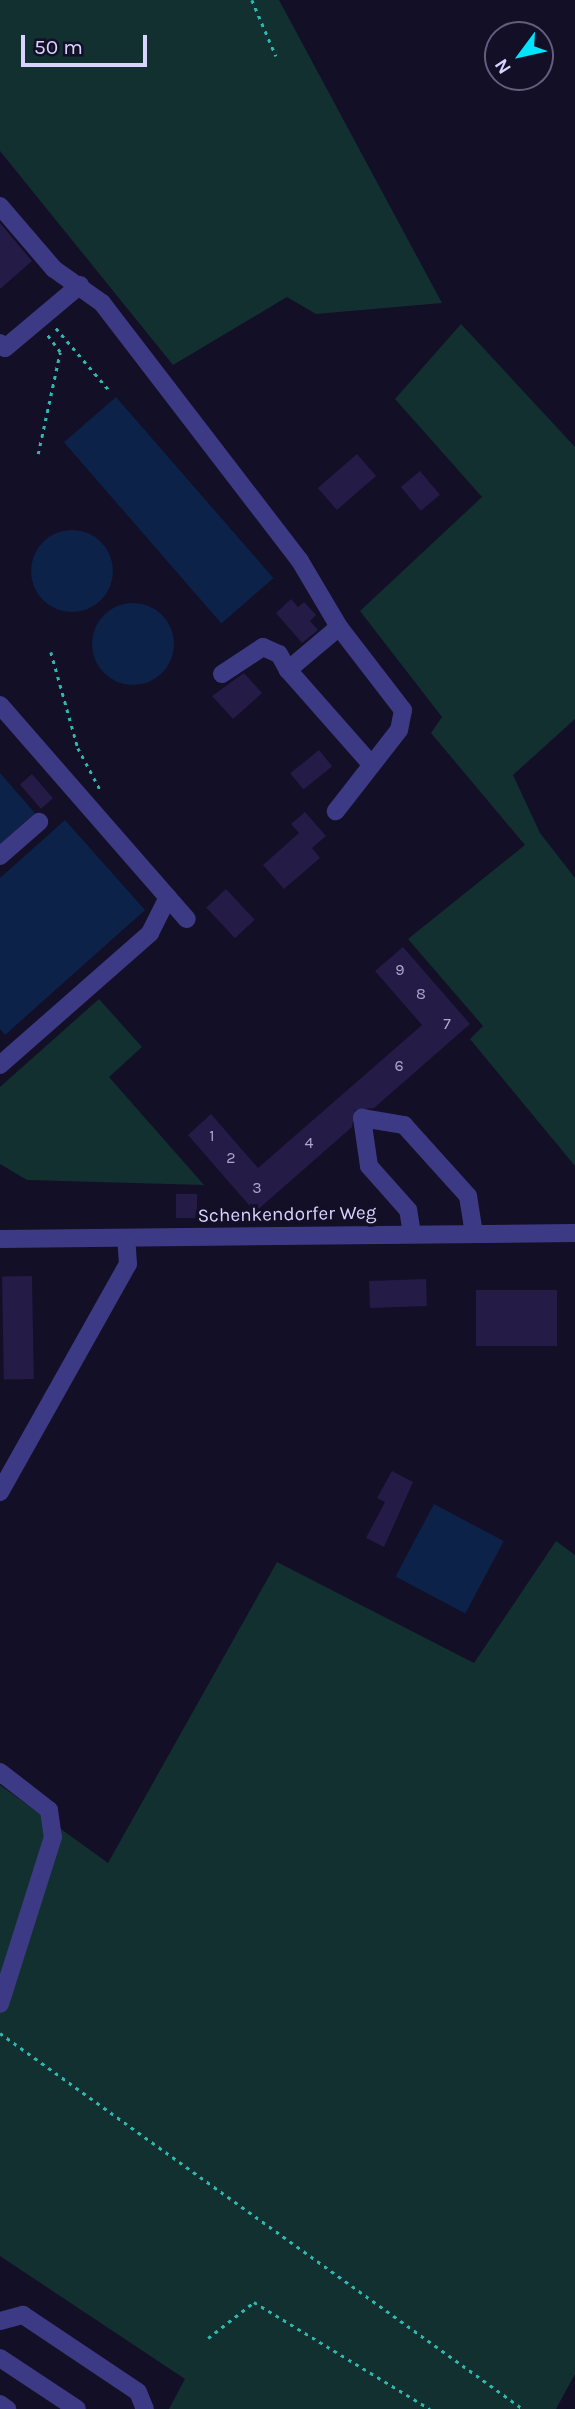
<!DOCTYPE html>
<style>
body{margin:0}
#map{position:relative;width:575px;height:2409px;overflow:hidden;background:#130f26;font-family:Karla,sans-serif}
div>[style]{position:absolute}
.green>*{inset:0;background:#12302f}
.water>*{inset:0;background:#0c2248;transform-origin:0 0}
.round{border-radius:50%}
.building>*{inset:0;background:#241b47;transform-origin:0 0}
.path>*{height:2.5px;margin-top:-1.25px;transform-origin:0;background:repeating-linear-gradient(90deg,#2fb8b0 0 3.5px,transparent 0 8.5px)}
.minor>*{height:18px;margin:-9px;padding:0 9px;transform-origin:9px;border-radius:9px;background:#3d3a85}
span{translate:-50% -50%;white-space:nowrap;text-align:center;line-height:1.15;-webkit-text-stroke:7px #130f26;paint-order:stroke}
.number-label{font-size:16px;color:#aca6d1}
.number-label span{-webkit-text-stroke-width:0}
.street-label{font-size:19px;color:#d9d4ff}
.north{position:absolute;left:484px;top:21px;width:70px;height:70px;box-sizing:border-box;background:#130f26;border:2px solid #625e7d;border-radius:50%;rotate:237deg;font-size:19px;font-weight:700;line-height:28px;text-align:center;color:#d9d4ff}
.north::after{content:'';display:block;margin:auto;width:24px;height:32px;background:#00e5ff;clip-path:polygon(50% 0,100% 100%,50% 72%,0 100%)}
.scale{position:absolute;left:21px;top:35px;width:126px;height:32px;box-sizing:border-box;border:4px solid #d9d4ff;border-top:0;padding-left:9px;font-size:21px;line-height:24px;white-space:nowrap;color:#d9d4ff;-webkit-text-stroke:5px #130f26;paint-order:stroke}
</style>
<div id="map">
<div class="green">
<i style="clip-path:polygon(0 0,279px 0,442px 303px,316px 314px,287px 297px,173px 365px,0 151px)"></i>
<i style="clip-path:polygon(461px 324px,575px 447px,575px 719px,513px 775px,540px 833px,575px 878px,575px 1166px,470px 1039px,483px 1026px,408px 939px,525px 845px,431px 733px,442px 717px,360px 611px,482px 497px,395px 399px)"></i>
<i style="clip-path:polygon(99px 999px,142px 1047px,109px 1077px,204px 1185px,27px 1180px,0 1164px,0 1087px)"></i>
<i style="clip-path:polygon(556px 1541px,575px 1555px,575px 2374px,556px 2409px,169px 2409px,185px 2379px,0 2256px,0 1785px,108px 1863px,277px 1562px,474px 1663px)"></i>
</div>
<div class="water">
<i style="left:116px;top:397px;width:240px;height:69px;rotate:49deg"></i>
<i class="round" style="left:31px;top:530px;width:82px;height:82px"></i>
<i class="round" style="left:92px;top:603px;width:82px;height:82px"></i>
<i style="clip-path:polygon(0 773px,35px 813px,0 844px)"></i>
<i style="clip-path:polygon(65px 820px,145px 910px,5px 1035px,0 1029px,0 878px)"></i>
<i style="left:434px;top:1504px;width:79px;height:82px;rotate:28deg"></i>
</div>
<div class="building">
<i style="clip-path:polygon(0 223px,32px 261px,0 289px)"></i>
<i style="left:357px;top:454px;width:29px;height:52px;rotate:49deg"></i>
<i style="left:420px;top:471px;width:31px;height:25px;rotate:50deg"></i>
<i style="clip-path:polygon(291px 599px,298px 607px,304px 602px,316px 615px,310px 621px,318px 630px,302px 643px,276px 613px)"></i>
<i style="clip-path:polygon(244px 673px,262px 693px,233px 719px,212px 696px)"></i>
<i style="left:319px;top:750px;width:21px;height:37px;rotate:51deg"></i>
<i style="left:32px;top:774px;width:32px;height:16px;rotate:49deg"></i>
<i style="clip-path:polygon(305px 812px,326px 836px,312px 848px,320px 858px,284px 889px,263px 865px,299px 833px,291px 824px)"></i>
<i style="left:226px;top:889px;width:42px;height:27px;rotate:47deg"></i>
<i style="clip-path:polygon(403px 947px,470px 1024px,374px 1108px,355px 1110px,352px 1127px,255px 1212px,188px 1135px,211px 1114px,258px 1168px,422px 1025px,375px 971px)"></i>
<i style="left:176px;top:1194px;width:21px;height:24px"></i>
<i style="left:32px;top:1276px;width:103px;height:30px;rotate:89deg"></i>
<i style="left:426px;top:1279px;width:27px;height:57px;rotate:88deg"></i>
<i style="left:476px;top:1290px;width:81px;height:56px"></i>
<i style="clip-path:polygon(392px 1471px,413px 1482px,384px 1547px,366px 1538px,385px 1502px,377px 1498px)"></i>
</div>
<div class="path">
<i style="left:252px;top:0;width:61px;rotate:66.8deg"></i>
<i style="left:56px;top:328px;width:82px;rotate:49.5deg"></i>
<i style="left:38px;top:454px;width:104px;rotate:-77.8deg"></i>
<i style="left:60px;top:352px;width:21px;rotate:-127deg"></i>
<i style="left:51px;top:652px;width:100px;rotate:74.3deg"></i>
<i style="left:78px;top:748px;width:51px;rotate:61.9deg"></i>
<i style="left:0;top:2033px;width:644px;rotate:35.71deg"></i>
<i style="left:208px;top:2338px;width:58px;rotate:-38deg"></i>
<i style="left:254px;top:2302px;width:206px;rotate:31.3deg"></i>
</div>
<div class="minor">
<i style="left:0;top:206px;width:83px;rotate:49.4deg"></i>
<i style="left:54px;top:269px;width:59px;rotate:35.3deg"></i>
<i style="left:102px;top:303px;width:325px;rotate:52.5deg"></i>
<i style="left:300px;top:561px;width:77px;rotate:59.4deg"></i>
<i style="left:339px;top:627px;width:105px;rotate:52.4deg"></i>
<i style="left:403px;top:710px;width:20px;rotate:101deg"></i>
<i style="left:399px;top:730px;width:103px;rotate:127.9deg"></i>
<i style="left:0;top:343px;width:7px;rotate:45deg"></i>
<i style="left:5px;top:348px;width:98px;rotate:-40deg"></i>
<i style="left:339px;top:627px;width:67px;rotate:139.9deg"></i>
<i style="left:288px;top:670px;width:124px;rotate:48.6deg"></i>
<i style="left:222px;top:674px;width:49px;rotate:-33.4deg"></i>
<i style="left:263px;top:647px;width:17px;rotate:24deg"></i>
<i style="left:279px;top:654px;width:18px;rotate:61deg"></i>
<i style="left:0;top:705px;width:284px;rotate:48.9deg"></i>
<i style="left:0;top:856px;width:52px;rotate:-41.1deg"></i>
<i style="left:0;top:1065px;width:200px;rotate:-41.3deg"></i>
<i style="left:150px;top:933px;width:40px;rotate:-63.4deg"></i>
<i style="left:412px;top:1234px;width:24px;rotate:-99deg"></i>
<i style="left:408px;top:1210px;width:59px;rotate:-131.6deg"></i>
<i style="left:369px;top:1166px;width:49px;rotate:-98.3deg"></i>
<i style="left:362px;top:1118px;width:43px;rotate:9.5deg"></i>
<i style="left:404px;top:1125px;width:96px;rotate:48deg"></i>
<i style="left:468px;top:1196px;width:38px;rotate:81deg"></i>
<i style="left:0;top:1239px;width:575px;rotate:-0.6deg"></i>
<i style="left:0;top:1492px;width:261px;rotate:-60.7deg"></i>
<i style="left:128px;top:1264px;width:26px;rotate:-94deg"></i>
<i style="left:0;top:1772px;width:62px;rotate:37.8deg"></i>
<i style="left:49px;top:1810px;width:27px;rotate:82deg"></i>
<i style="left:53px;top:1837px;width:175px;rotate:107.6deg"></i>
<i style="left:0;top:2321px;width:24px;rotate:-15deg"></i>
<i style="left:23px;top:2315px;width:138px;rotate:33.8deg"></i>
<i style="left:138px;top:2392px;width:18px;rotate:68deg"></i>
<i style="left:0;top:2358px;width:92px;rotate:33.5deg"></i>
<i style="left:0;top:2404px;width:9px;rotate:36deg"></i>
</div>
<div class="number-label">
<span style="left:400px;top:970px">9</span>
<span style="left:421px;top:994px">8</span>
<span style="left:447px;top:1024px">7</span>
<span style="left:399px;top:1066px">6</span>
<span style="left:212px;top:1136px">1</span>
<span style="left:309px;top:1143px">4</span>
<span style="left:231px;top:1158px">2</span>
<span style="left:257px;top:1188px">3</span>
</div>
<div class="street-label">
<span style="left:287px;top:1215px;rotate:-1deg">Schenkendorfer Weg</span>
</div>
<div class="north">N</div>
<div class="scale">50 m</div>
</div>
